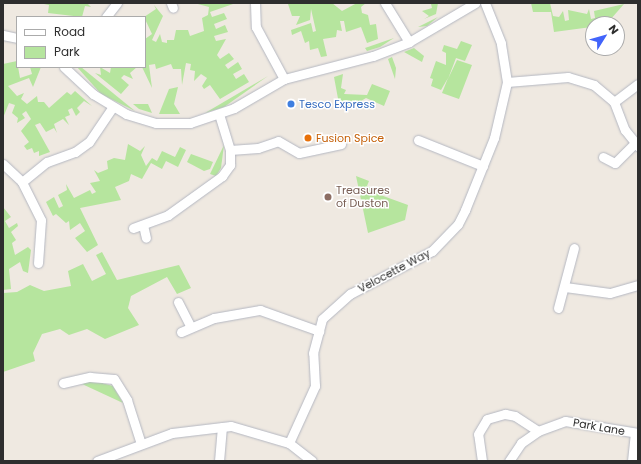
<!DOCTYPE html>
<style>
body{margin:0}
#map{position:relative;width:641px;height:464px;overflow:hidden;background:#efe9e1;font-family:Poppins,sans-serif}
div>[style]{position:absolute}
.green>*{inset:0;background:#b6e59e}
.roads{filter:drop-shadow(0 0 1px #b4b7c1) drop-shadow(0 0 1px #b4b7c1)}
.minor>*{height:9px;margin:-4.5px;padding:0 4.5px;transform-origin:4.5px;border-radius:4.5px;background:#fff}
.dots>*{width:11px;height:11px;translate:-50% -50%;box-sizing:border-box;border:2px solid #fff;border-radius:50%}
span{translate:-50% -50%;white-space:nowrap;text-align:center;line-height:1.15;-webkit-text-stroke:3px #fff;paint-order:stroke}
.shop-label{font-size:11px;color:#366cbe}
.left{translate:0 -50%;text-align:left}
.food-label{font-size:11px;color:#c56008}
.education-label{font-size:11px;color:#785e54}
.street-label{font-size:11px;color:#2e2e2e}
.frame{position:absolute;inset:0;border:4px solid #2e2e2e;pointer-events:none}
.legend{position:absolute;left:16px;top:16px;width:130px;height:52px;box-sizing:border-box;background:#fff;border:1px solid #ababab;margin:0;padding:5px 7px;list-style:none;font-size:12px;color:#2e2e2e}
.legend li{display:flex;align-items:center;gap:8px;height:20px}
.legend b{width:20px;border:1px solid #ababab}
.north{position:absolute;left:585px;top:16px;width:40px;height:40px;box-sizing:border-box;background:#fff;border:1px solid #ababab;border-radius:50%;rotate:53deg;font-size:11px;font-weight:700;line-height:16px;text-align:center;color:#2e2e2e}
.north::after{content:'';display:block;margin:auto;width:14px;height:18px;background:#4264fb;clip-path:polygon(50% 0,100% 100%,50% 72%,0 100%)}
</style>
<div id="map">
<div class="green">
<i style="clip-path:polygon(87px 3px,91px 7px,85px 6px,82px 17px,48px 13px,49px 5px,44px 4px)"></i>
<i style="clip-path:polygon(194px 3px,233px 4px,210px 12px,212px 17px,224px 13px,227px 19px,214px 24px,216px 29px,225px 25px,228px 32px,214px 36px,216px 41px,226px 39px,217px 55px,220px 59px,229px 53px,234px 59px,225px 65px,228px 69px,238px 62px,242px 69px,233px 74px,236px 79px,244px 74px,249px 82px,220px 99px,210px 85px,204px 89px,202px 86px,207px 78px,201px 74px,194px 81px,195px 71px,190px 70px,191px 64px,186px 63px,182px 85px,181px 69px,173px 69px,171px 64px,156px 69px,155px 64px,149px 65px,152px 88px,142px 67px,145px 67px,145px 39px,152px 34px,144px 17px,156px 9px,154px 5px,163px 16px,152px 40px,156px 42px,160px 34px,162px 42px,167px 43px,167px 40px,174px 40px,176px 30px,188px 30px,190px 36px,204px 31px,202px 18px,208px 15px,209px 7px)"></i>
<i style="clip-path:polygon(332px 3px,342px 11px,357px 3px,366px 3px,361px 7px,362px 13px,368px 15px,370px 25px,376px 24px,378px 39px,367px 43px,361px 27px,346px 32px,344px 21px,340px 21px,342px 31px,337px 30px,336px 37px,323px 39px,327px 56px,321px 57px,318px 48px,310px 50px,309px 41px,305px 43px,301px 31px,292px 35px,291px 30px,311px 23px,313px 32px,316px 31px,311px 9px,310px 20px,296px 25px,300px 16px,292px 16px,288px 4px)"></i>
<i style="clip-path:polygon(438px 3px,436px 14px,424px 19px,429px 16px,422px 11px,432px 8px,431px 4px,419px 4px)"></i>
<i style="clip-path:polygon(531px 3px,550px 3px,553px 16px,559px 17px,563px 11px,565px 21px,569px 20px,568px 10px,587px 14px,589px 9px,591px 19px,595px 18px,594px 11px,624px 4px,610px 20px,614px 24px,554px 32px,551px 12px,533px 12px)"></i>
<i style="clip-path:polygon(438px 17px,427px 26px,418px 27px)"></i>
<i style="clip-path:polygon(394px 38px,380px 47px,367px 51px,365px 48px)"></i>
<i style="clip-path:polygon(461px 41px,472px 45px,465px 61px,456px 58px,448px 79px,457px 60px,472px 65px,459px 99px,442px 93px,448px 78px,441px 90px,431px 86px,433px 79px,430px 78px,436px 61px,446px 65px,446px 53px,442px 51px,444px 45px,457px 49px)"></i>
<i style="clip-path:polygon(414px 48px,424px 56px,422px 62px,404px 52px)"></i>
<i style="clip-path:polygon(392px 57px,396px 68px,395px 79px,388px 59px)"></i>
<i style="clip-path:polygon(17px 61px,20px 78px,32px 74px,30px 67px,41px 67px,33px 87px,29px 78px,8px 86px,17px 96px,24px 93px,21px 99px,27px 104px,37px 96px,38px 102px,44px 102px,49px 108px,67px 92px,71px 95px,75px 91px,92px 106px,84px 101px,77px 108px,80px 112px,76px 116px,72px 108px,68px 110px,70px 115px,65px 117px,69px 125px,63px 119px,54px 124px,57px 133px,54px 128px,46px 132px,40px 123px,35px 125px,50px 152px,39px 156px,39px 151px,34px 153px,32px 148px,27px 150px,24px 146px,29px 142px,21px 131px,31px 119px,26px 111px,22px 114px,25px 118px,17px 123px,18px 118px,12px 113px,15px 105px,9px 103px,3px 118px,3px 64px)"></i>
<i style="clip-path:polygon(77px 67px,81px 67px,135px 111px,101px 94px)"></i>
<i style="clip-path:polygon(100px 67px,110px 73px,111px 67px,137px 67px,130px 73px,133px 79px,124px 75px,121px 78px,129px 85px,121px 94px,95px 73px,101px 75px)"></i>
<i style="clip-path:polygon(343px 74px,341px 88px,346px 90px,344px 94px,367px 95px,372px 84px,390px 91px,384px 106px,366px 98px,349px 108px,339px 104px,334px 77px)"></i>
<i style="clip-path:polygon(268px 76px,224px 107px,205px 113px)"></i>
<i style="clip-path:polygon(178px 87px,174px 104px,180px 114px,159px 114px,169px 89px)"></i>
<i style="clip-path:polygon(133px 104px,148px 104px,152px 113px,139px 109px)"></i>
<i style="clip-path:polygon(128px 144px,140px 151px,145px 146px,141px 155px,146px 166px,152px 158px,157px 161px,162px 151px,175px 157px,180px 147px,186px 150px,178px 167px,166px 161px,162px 169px,151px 163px,142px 179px,131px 174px,129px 181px,115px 187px,121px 200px,80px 208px,98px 245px,87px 252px,75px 238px,85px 231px,80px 223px,70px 230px,69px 221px,66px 223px,56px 214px,53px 216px,46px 202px,54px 197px,59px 208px,63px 206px,58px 195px,67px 190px,66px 184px,74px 198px,90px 190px,92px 194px,96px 192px,90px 183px,100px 181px,94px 170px,98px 173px,108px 169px,107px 161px,114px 158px,125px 160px)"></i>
<i style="clip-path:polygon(224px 145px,221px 168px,216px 176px,210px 174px)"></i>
<i style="clip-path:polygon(191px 154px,213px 162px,210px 169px,204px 171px,187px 162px)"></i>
<i style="clip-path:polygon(356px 176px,369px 181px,367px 186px,377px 190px,375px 193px,408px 205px,405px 220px,368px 233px)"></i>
<i style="clip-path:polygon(3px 207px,11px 217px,5px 221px,9px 228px,17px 223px,18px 226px,11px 232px,16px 240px,12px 243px,15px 255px,28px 247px,31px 250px,28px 273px,23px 271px,20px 262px,9px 269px,11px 289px,3px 290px)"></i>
<i style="clip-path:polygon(102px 252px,117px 280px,179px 265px,191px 288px,177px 294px,167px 277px,131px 296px,128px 308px,139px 325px,105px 339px,87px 329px,69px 335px,60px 329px,42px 334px,33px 353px,35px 361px,3px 372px,3px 293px,17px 292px,30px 285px,44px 291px,71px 286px,68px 271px,83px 264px,92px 281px,106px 274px,96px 255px)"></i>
<i style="clip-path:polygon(91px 380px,113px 386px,123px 403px,82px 384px)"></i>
</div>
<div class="roads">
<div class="minor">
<i style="left:171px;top:3px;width:5px;rotate:68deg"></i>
<i style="left:255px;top:3px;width:24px;rotate:88deg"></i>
<i style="left:256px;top:27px;width:59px;rotate:61.7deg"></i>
<i style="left:385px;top:3px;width:46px;rotate:58.4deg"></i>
<i style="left:106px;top:17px;width:18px;rotate:-52deg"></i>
<i style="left:3px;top:35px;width:14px;rotate:12deg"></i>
<i style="left:64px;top:67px;width:40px;rotate:43deg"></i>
<i style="left:93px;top:94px;width:39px;rotate:31deg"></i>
<i style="left:126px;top:114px;width:31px;rotate:17deg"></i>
<i style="left:156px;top:123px;width:34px"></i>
<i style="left:190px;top:123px;width:46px;rotate:-18.8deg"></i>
<i style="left:234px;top:108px;width:58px;rotate:-30.1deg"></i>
<i style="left:284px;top:79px;width:92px;rotate:-14.5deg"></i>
<i style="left:373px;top:56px;width:39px;rotate:-21deg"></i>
<i style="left:409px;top:42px;width:77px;rotate:-30.6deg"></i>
<i style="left:507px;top:82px;width:61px;rotate:-4.7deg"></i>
<i style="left:568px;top:77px;width:27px;rotate:17deg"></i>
<i style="left:594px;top:85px;width:26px;rotate:40deg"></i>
<i style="left:614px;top:102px;width:30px;rotate:69deg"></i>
<i style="left:625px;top:130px;width:21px;rotate:51deg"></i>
<i style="left:614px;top:102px;width:30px;rotate:-37deg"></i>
<i style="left:418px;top:140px;width:70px;rotate:21.8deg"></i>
<i style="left:230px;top:150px;width:28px;rotate:-4deg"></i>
<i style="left:258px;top:148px;width:21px;rotate:-19deg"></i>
<i style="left:278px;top:141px;width:24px;rotate:30deg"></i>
<i style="left:299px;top:153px;width:43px;rotate:-12.1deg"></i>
<i style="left:603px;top:157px;width:13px;rotate:27deg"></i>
<i style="left:615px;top:163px;width:28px;rotate:-45deg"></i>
<i style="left:3px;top:164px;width:26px;rotate:43deg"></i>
<i style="left:143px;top:225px;width:13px;rotate:77deg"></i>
<i style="left:133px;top:228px;width:37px;rotate:-20deg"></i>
<i style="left:168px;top:215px;width:67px;rotate:-35.8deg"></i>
<i style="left:222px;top:176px;width:14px;rotate:-54deg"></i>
<i style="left:230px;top:165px;width:15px;rotate:-90deg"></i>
<i style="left:230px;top:150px;width:37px;rotate:-107deg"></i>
<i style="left:38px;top:263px;width:43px;rotate:-86deg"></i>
<i style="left:41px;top:220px;width:42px;rotate:-116.6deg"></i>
<i style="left:22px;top:182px;width:32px;rotate:-39deg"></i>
<i style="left:47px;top:162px;width:30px;rotate:-20deg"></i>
<i style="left:75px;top:152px;width:17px;rotate:-36deg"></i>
<i style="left:89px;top:142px;width:41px;rotate:-55.9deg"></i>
<i style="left:565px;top:287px;width:45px;rotate:7.6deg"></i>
<i style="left:610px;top:293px;width:29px;rotate:-16deg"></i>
<i style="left:178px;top:302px;width:27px;rotate:63deg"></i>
<i style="left:558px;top:308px;width:62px;rotate:-75.1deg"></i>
<i style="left:181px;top:332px;width:36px;rotate:-23deg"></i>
<i style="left:214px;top:318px;width:47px;rotate:-9.9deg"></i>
<i style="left:260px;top:310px;width:63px;rotate:19.6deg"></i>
<i style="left:63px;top:383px;width:28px;rotate:-13deg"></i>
<i style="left:90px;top:377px;width:24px;rotate:5deg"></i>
<i style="left:114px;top:379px;width:25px;rotate:58deg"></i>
<i style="left:127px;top:400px;width:46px;rotate:72.3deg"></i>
<i style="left:289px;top:443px;width:63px;rotate:-65.5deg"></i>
<i style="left:315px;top:386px;width:33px;rotate:-93deg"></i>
<i style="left:313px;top:353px;width:35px;rotate:-75deg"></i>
<i style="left:322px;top:319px;width:38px;rotate:-42deg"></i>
<i style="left:350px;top:294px;width:93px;rotate:-27.7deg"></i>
<i style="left:432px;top:251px;width:37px;rotate:-46deg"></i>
<i style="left:458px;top:224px;width:16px;rotate:-63deg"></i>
<i style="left:465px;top:210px;width:78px;rotate:-68.1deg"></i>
<i style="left:494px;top:138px;width:57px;rotate:-76.9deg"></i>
<i style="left:507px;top:82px;width:39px;rotate:-99deg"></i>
<i style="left:501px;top:43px;width:43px;rotate:-111.8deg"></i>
<i style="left:97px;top:461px;width:80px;rotate:-20.5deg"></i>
<i style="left:172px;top:433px;width:59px;rotate:-6.8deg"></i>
<i style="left:231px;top:426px;width:60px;rotate:16.3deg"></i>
<i style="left:289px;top:443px;width:29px;rotate:38deg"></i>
<i style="left:219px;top:461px;width:34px;rotate:-85deg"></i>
<i style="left:482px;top:461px;width:27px;rotate:-98deg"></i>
<i style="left:478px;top:434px;width:17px;rotate:-59deg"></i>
<i style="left:487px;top:419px;width:19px;rotate:-16deg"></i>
<i style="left:505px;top:414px;width:10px;rotate:11deg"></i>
<i style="left:515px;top:416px;width:27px;rotate:33deg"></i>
<i style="left:509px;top:461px;width:22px;rotate:-56deg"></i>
<i style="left:521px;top:443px;width:21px;rotate:-35deg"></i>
<i style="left:538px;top:431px;width:29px;rotate:-20deg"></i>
<i style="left:565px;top:421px;width:74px;rotate:9.3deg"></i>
<i style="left:632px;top:461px;width:28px;rotate:-84deg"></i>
</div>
</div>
<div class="dots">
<i style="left:291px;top:104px;background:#3f7fe0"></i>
<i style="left:308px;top:138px;background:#e8710a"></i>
<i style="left:328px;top:197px;background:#8d6e63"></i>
</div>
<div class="shop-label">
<span class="left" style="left:299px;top:104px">Tesco Express</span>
</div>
<div class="food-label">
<span class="left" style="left:316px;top:138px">Fusion Spice</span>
</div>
<div class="education-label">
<span class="left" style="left:336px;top:197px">Treasures<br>of Duston</span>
</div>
<div class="street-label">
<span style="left:394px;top:271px;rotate:-28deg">Velocette Way</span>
<span style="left:599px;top:427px;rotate:10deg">Park Lane</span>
</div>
<div class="frame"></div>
<ul class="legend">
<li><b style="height:5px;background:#fff"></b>Road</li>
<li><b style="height:11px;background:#b6e59e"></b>Park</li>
</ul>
<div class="north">N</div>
</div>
